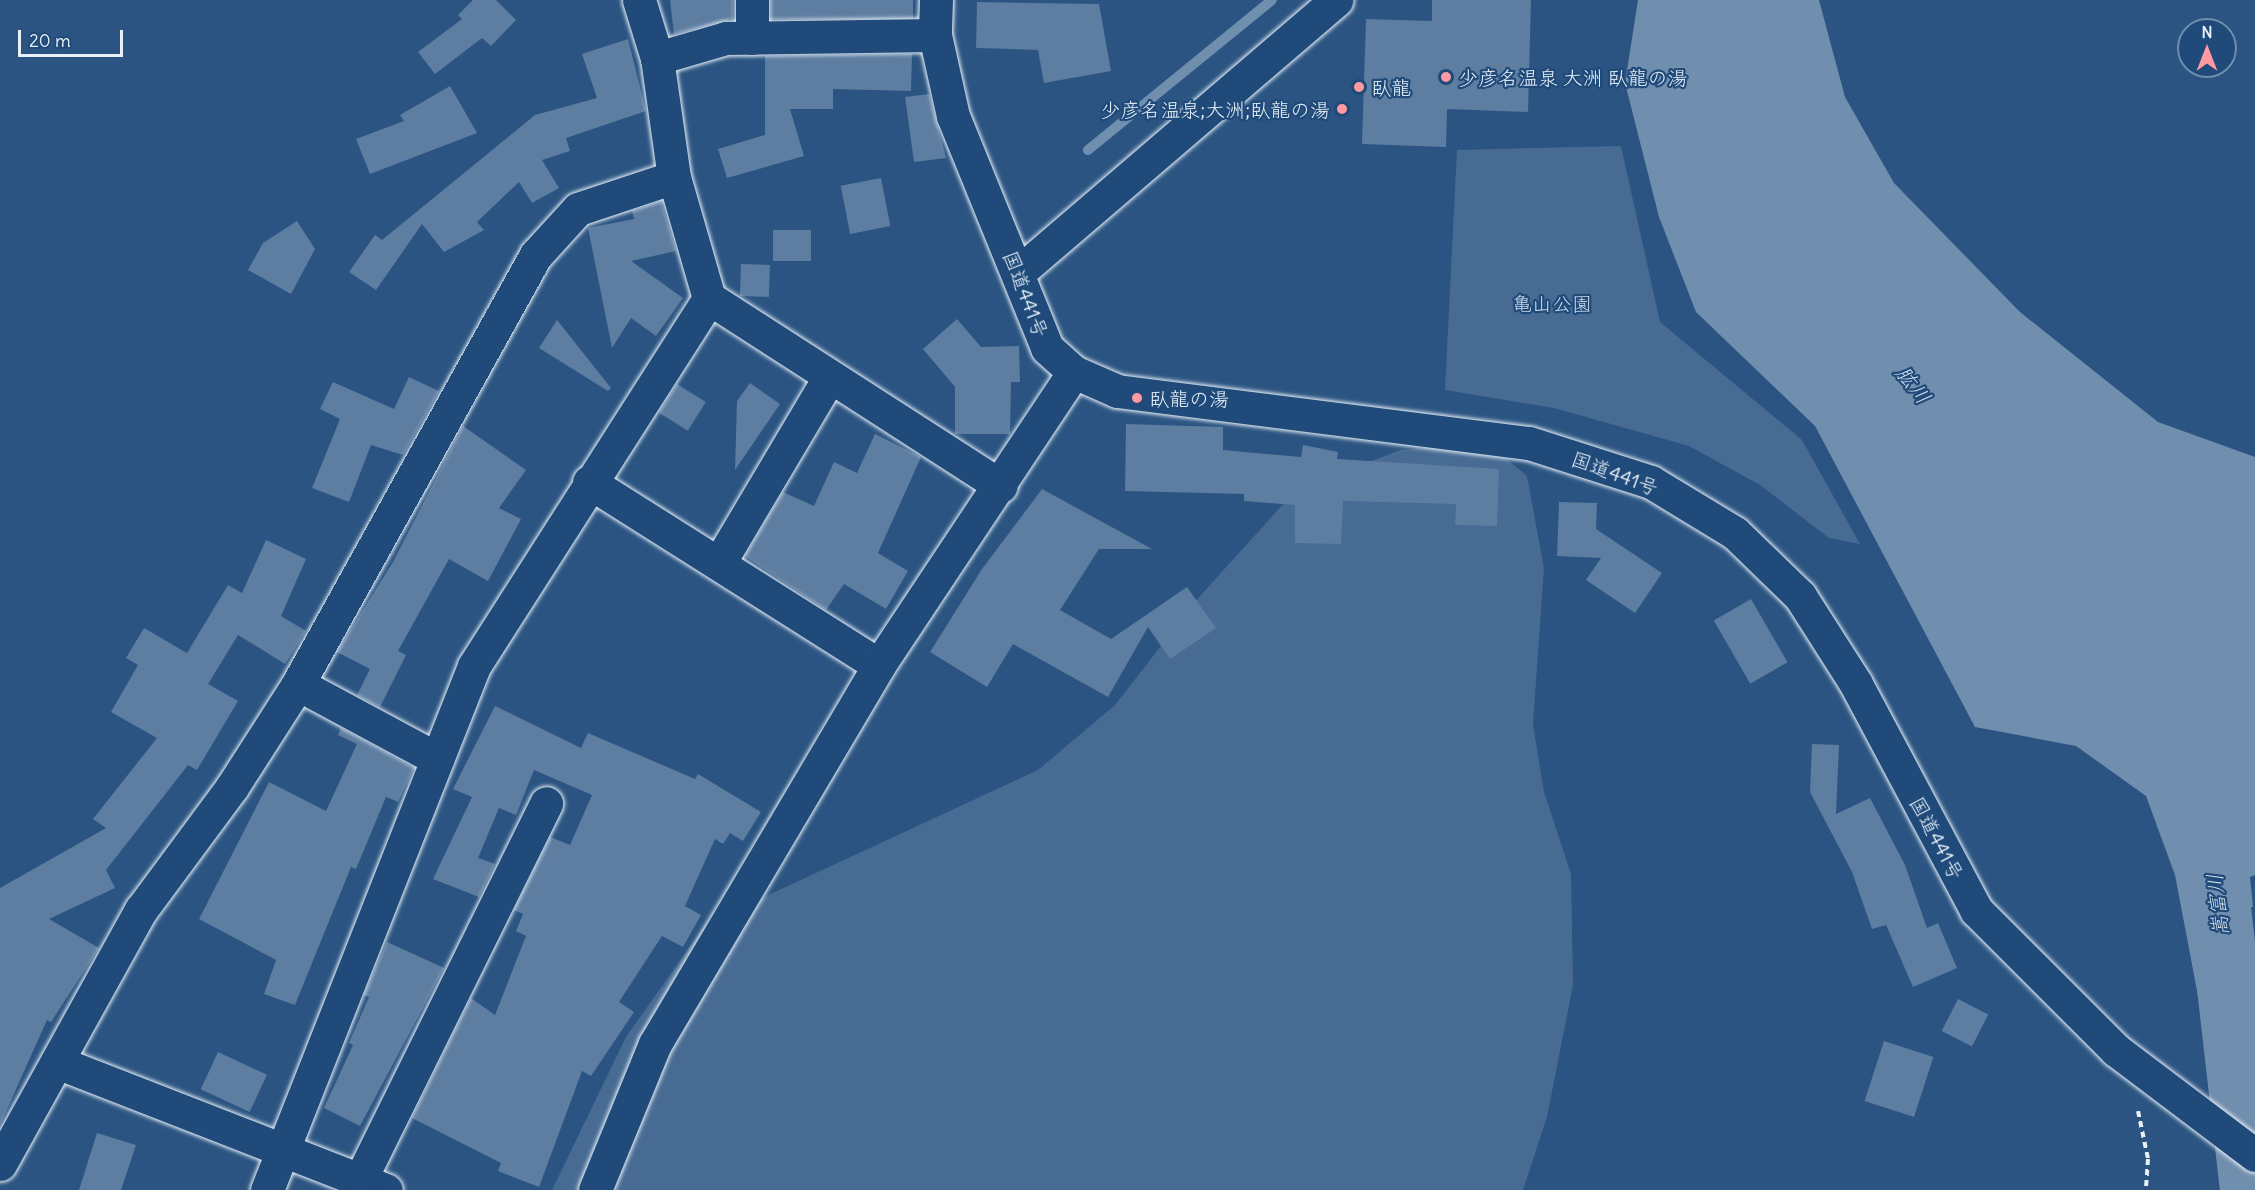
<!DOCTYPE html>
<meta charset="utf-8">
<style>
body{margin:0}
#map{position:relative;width:2255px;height:1190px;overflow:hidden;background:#2b5482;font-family:Delius,"Klee One",sans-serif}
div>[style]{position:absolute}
.green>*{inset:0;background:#476b93}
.water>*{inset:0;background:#708ead}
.stream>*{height:10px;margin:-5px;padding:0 5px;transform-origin:5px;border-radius:5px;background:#708ead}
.river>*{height:63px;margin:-31.5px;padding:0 31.5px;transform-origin:31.5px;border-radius:31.5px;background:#708ead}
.building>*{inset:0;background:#5d7da1;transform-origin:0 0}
.path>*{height:4px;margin-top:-2px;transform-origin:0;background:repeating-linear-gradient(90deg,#e8f1f8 0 6px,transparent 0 10.5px)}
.roads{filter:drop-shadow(0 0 2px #e8f1f8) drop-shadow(0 0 2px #e8f1f8)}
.street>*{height:33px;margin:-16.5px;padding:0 16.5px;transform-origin:16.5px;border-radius:16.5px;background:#1f4a7a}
.highway>*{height:33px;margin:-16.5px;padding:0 16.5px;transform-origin:16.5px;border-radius:16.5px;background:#1f4a7a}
.dots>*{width:16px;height:16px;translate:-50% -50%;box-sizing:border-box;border:3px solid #1f4a7a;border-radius:50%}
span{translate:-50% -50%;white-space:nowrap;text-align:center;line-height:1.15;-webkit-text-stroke:4.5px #1f4a7a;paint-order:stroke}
.poi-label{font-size:20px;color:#e8f1f8}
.left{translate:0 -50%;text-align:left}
.right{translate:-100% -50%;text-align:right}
.street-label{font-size:20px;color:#e8f1f8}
.park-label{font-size:20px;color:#d0dde9}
.water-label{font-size:21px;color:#d0dde9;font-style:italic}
.north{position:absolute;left:2177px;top:18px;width:60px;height:60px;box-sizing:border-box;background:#1f4a7a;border:2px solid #6f8dac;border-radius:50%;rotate:0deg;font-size:16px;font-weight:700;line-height:24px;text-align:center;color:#e8f1f8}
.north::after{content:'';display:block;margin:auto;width:21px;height:27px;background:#ff9aa2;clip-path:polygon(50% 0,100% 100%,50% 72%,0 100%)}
.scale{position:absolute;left:18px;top:30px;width:105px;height:27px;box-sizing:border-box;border:3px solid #e8f1f8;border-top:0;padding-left:8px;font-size:18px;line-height:21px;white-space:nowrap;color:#e8f1f8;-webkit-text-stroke:4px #1f4a7a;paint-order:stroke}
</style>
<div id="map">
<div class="green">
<i style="clip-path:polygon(1621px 146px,1660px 322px,1802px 440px,1860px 544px,1829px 538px,1760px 485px,1689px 446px,1554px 408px,1445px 390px,1457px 150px)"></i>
<i style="clip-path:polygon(1488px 443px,1527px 476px,1544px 568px,1533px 724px,1544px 792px,1571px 874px,1573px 985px,1547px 1117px,1523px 1190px,552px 1190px,626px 1037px,706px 924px,1038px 770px,1115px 705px,1200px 596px,1295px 491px,1400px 450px)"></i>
</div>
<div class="water">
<i style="clip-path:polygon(1638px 0,1819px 0,1845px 97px,1894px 183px,2020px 312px,2158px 422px,2255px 457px,2255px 875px,2250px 877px,2253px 907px,2237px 907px,2255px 965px,2255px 994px,2198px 996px,2175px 875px,2146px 796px,2076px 746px,1975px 727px,1815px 426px,1696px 312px,1659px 217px,1625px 83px)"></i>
</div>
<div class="stream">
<i style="left:1088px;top:150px;width:237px;rotate:-39.2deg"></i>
</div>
<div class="river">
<i style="left:2219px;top:908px;width:284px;rotate:83.5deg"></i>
</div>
<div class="building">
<i style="clip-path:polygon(473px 0,496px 0,516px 20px,491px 46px,482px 38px,435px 74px,418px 52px,462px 19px,458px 15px)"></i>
<i style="clip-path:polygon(670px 0,733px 0,733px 19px,674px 34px)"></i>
<i style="left:771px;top:0;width:142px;height:19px"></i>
<i style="clip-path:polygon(1432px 0,1531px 0,1528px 112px,1447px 109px,1446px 147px,1362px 144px,1366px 19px,1432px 21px)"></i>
<i style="clip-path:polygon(977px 2px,1099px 4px,1111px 71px,1044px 83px,1038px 50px,976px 48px)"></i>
<i style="clip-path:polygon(628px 39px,646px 111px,566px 138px,570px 151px,542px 160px,559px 188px,532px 203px,519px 182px,477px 222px,484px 230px,444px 252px,422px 224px,376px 290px,349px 272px,375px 235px,382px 240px,535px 115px,597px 98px,582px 54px)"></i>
<i style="clip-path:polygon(912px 54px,911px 91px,833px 89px,833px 109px,790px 109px,804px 156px,727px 178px,718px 149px,765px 135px,765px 56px)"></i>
<i style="clip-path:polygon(450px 86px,477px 133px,370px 174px,356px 139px,404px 121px,400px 115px)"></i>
<i style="clip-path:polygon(929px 94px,946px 158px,914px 162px,905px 97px)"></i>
<i style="left:881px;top:178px;width:49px;height:41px;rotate:79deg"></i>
<i style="clip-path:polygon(661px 201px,676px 251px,631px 261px,683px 298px,656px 336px,631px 318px,612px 348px,588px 228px,634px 219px,632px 211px)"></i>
<i style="clip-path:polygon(297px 221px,315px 249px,291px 294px,248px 270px,263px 243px)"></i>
<i style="left:773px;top:230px;width:38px;height:31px"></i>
<i style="left:741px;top:264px;width:29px;height:32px;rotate:2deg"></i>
<i style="clip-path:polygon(957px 319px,981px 347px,1019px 346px,1020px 382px,1011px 382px,1010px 434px,955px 434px,955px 387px,923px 349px)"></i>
<i style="clip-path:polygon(557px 320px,611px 388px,608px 391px,539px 348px)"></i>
<i style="clip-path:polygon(409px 377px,439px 391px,403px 455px,371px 445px,349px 502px,312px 488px,340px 419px,320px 409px,333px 382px,394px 409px)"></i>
<i style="clip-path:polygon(750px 383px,780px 404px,735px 470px,737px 401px)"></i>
<i style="left:677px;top:384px;width:34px;height:34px;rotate:32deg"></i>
<i style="clip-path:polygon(1126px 424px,1223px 427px,1223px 450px,1301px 457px,1303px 445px,1338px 452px,1337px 459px,1499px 469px,1497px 526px,1455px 525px,1456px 504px,1343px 501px,1341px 544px,1295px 543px,1295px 505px,1244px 501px,1244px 494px,1125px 491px)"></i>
<i style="clip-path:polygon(463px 426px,526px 470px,499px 508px,521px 519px,488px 581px,449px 559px,398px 651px,406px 655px,380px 707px,357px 695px,370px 669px,337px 652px,393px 562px)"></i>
<i style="clip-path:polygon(875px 434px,921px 457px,878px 553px,908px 571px,886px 609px,844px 584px,826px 610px,745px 556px,783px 492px,814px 506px,834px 462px,857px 473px)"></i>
<i style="clip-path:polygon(1042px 489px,1152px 549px,1099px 549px,1060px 610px,1111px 639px,1187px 587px,1216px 628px,1170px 659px,1148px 627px,1108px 697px,1013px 644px,987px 687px,930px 652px,982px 569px)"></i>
<i style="clip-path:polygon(1559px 502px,1597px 503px,1596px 529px,1662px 573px,1635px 613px,1586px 580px,1601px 558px,1557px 556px)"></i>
<i style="clip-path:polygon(266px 540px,306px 559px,281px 616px,306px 631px,285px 664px,238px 635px,208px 684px,238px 701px,197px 770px,188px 765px,106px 870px,115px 888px,49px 919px,99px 948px,51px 1022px,47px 1020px,0 1125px,0 888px,106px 828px,93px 819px,157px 738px,111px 712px,138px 665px,126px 658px,144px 628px,187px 653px,228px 585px,242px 593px)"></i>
<i style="left:1751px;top:599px;width:73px;height:43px;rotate:60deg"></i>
<i style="clip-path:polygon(495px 706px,581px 748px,588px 733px,695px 779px,698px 774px,761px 812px,743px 841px,730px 833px,723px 844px,715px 839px,685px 906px,701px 915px,683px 947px,662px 936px,619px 1002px,634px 1012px,591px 1076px,582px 1071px,539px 1187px,498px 1171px,501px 1163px,412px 1118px,471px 998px,495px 1015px,526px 936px,516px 931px,523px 914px,514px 910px,550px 837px,570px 845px,592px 795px,534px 770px,516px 815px,499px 808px,478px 858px,495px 864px,479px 897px,433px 879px,472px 797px,453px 789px)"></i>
<i style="clip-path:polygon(341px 728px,414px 768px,398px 802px,386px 797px,356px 869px,351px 867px,295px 1005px,264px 994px,276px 960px,199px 919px,269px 782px,326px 811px,357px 744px,338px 735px)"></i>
<i style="clip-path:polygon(1812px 744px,1839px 745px,1836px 814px,1870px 798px,1905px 865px,1927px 928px,1938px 923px,1957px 968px,1913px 987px,1886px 925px,1872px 929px,1852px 872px,1810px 792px)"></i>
<i style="clip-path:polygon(387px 942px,444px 968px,360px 1126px,324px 1108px,353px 1045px,349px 1043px,369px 997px,364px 995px)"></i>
<i style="left:1958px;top:999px;width:34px;height:36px;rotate:27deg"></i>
<i style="left:1884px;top:1041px;width:52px;height:63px;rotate:18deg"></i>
<i style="left:218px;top:1052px;width:54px;height:41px;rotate:25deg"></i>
<i style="clip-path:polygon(97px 1133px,136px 1145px,121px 1190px,79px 1190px)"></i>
</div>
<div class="path">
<i style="left:2138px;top:1111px;width:49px;rotate:78.2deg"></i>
<i style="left:2148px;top:1159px;width:31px;rotate:94deg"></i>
</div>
<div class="roads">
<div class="street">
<i style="left:639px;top:0;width:61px;rotate:72.8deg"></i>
<i style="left:935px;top:35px;width:209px;rotate:179.2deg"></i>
<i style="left:726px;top:38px;width:72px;rotate:163.8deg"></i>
<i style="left:657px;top:58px;width:120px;rotate:81.9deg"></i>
<i style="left:674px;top:177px;width:126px;rotate:73.9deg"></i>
<i style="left:709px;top:298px;width:347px;rotate:32.8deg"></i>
<i style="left:752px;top:38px;width:38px;rotate:-90deg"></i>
<i style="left:1019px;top:272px;width:418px;rotate:-40.6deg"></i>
<i style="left:589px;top:482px;width:343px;rotate:32.3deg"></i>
<i style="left:719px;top:563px;width:217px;rotate:-59.3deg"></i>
<i style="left:298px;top:684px;width:158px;rotate:28.3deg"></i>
<i style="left:57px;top:1062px;width:353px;rotate:21.3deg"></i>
<i style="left:0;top:1164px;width:291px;rotate:-61deg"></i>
<i style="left:141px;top:910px;width:153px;rotate:-53.5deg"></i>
<i style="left:232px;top:787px;width:122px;rotate:-57.3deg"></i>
<i style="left:298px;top:684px;width:491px;rotate:-61deg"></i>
<i style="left:536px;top:255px;width:62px;rotate:-47.6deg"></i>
<i style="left:578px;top:209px;width:101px;rotate:-18.4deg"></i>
<i style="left:361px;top:1178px;width:418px;rotate:-63.7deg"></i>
<i style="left:267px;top:1190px;width:563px;rotate:-68.44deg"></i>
<i style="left:474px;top:666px;width:437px;rotate:-57.4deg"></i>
<i style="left:595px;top:1190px;width:158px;rotate:-67.7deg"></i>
<i style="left:655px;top:1044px;width:440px;rotate:-59.4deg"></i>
<i style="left:879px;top:665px;width:352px;rotate:-56.4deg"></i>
</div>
<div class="highway">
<i style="left:936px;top:0;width:35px;rotate:92deg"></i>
<i style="left:935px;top:35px;width:83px;rotate:77.5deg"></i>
<i style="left:953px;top:116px;width:250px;rotate:67.9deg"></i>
<i style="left:1047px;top:348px;width:36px;rotate:42deg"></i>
<i style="left:1074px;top:372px;width:47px;rotate:23.8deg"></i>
<i style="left:1117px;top:391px;width:415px;rotate:7.2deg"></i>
<i style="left:1529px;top:443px;width:128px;rotate:17.7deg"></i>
<i style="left:1651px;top:482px;width:98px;rotate:31.3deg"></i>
<i style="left:1735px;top:533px;width:91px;rotate:44.1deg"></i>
<i style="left:1800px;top:596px;width:104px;rotate:57.5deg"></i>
<i style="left:1856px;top:684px;width:256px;rotate:62deg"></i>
<i style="left:1976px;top:910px;width:198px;rotate:45deg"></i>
<i style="left:2116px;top:1050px;width:174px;rotate:37.1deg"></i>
</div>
</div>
<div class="dots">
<i style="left:1446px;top:77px;background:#ff9aa2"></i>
<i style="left:1359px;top:87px;background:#ff9aa2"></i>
<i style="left:1342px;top:109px;background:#ff9aa2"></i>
<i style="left:1137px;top:398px;background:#ff9aa2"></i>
</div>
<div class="poi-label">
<span class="left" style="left:1458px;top:77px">少彦名温泉 大洲 臥龍の湯</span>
<span class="left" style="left:1371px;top:87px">臥龍</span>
<span class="right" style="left:1330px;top:109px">少彦名温泉;大洲;臥龍の湯</span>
<span class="left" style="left:1149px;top:398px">臥龍の湯</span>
</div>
<div class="street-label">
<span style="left:1026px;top:294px;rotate:69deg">国道441号</span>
<span style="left:1615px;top:473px;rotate:20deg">国道441号</span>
<span style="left:1937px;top:838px;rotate:62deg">国道441号</span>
</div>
<div class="park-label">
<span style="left:1552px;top:303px">亀山公園</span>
</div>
<div class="water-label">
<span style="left:1913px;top:385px;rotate:52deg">肱川</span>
<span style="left:2218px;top:905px;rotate:-96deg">嵩富川</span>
</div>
<div class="north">N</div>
<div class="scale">20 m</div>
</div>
